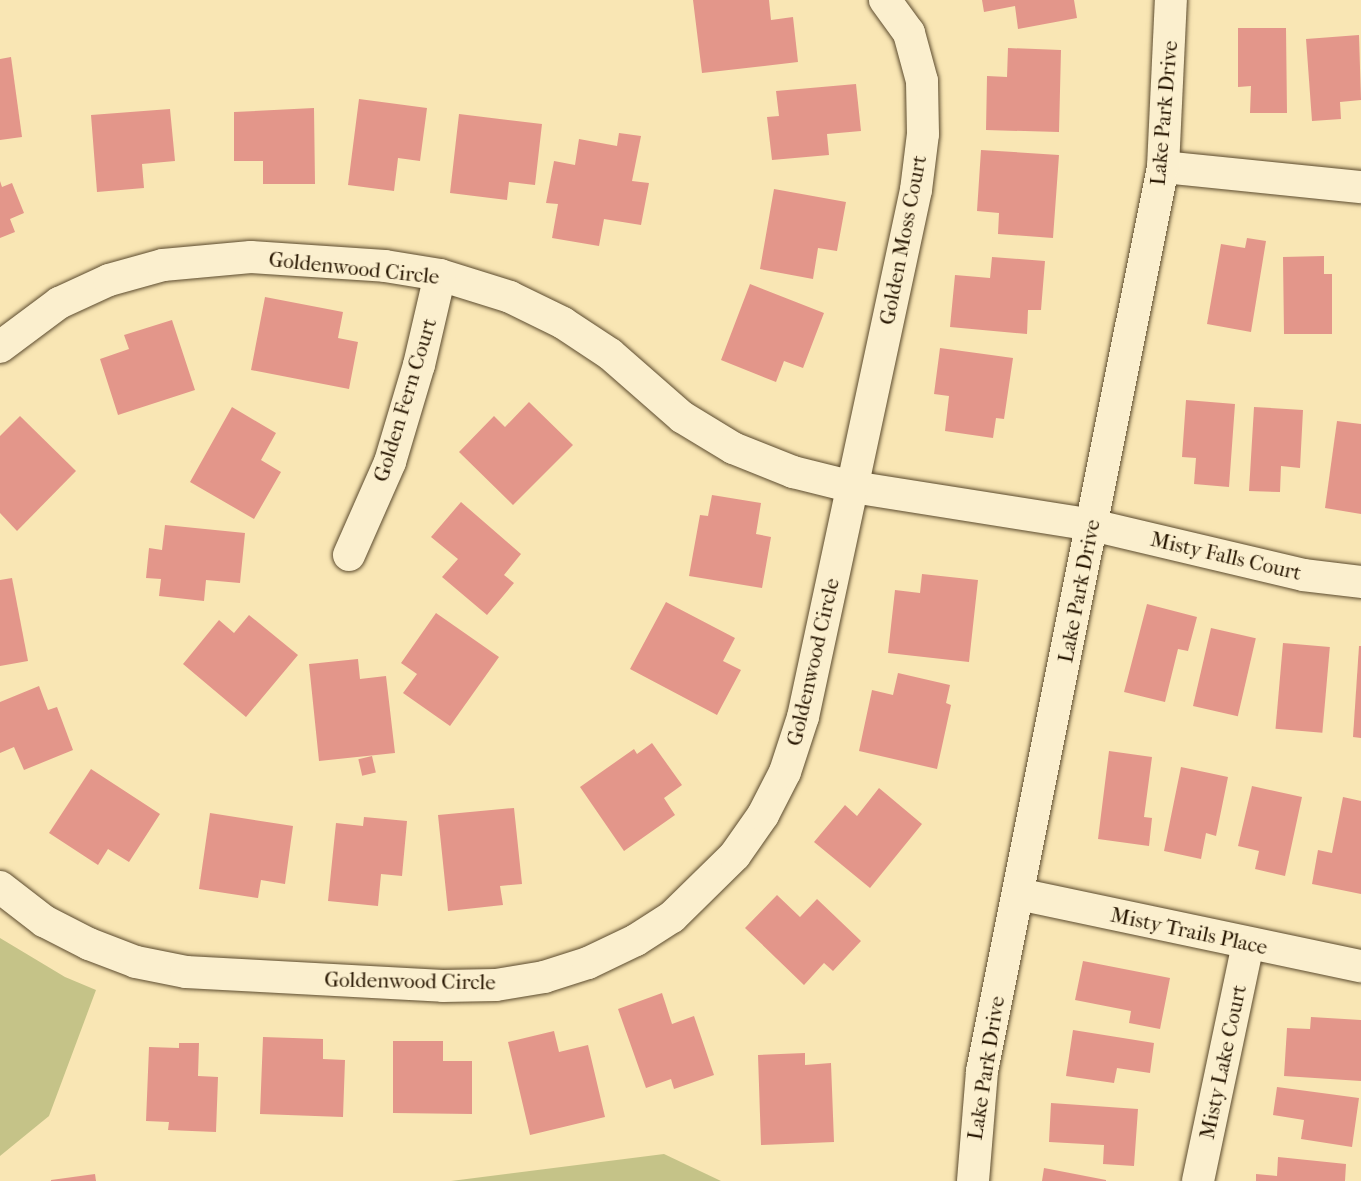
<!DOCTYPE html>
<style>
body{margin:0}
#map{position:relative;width:1361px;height:1181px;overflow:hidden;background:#f9e6b4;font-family:"IM FELL French Canon",serif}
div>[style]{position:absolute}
.green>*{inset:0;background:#c5c388}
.building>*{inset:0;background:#e3968a;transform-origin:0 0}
.roads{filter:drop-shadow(0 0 2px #5c4b2e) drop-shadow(0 0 2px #5c4b2e)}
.minor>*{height:32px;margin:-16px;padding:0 16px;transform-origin:16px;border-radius:16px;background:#fbefce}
span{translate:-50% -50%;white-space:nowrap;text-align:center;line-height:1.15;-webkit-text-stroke:4.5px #fbefce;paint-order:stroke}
.street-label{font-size:21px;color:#281702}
</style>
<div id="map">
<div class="green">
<i style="clip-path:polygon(0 938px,65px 977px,96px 990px,49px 1116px,0 1156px)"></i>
<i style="clip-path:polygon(664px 1154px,721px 1181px,451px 1181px)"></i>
</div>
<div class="building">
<i style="clip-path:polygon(693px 0,769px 0,771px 20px,793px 17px,798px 62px,702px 73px)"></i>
<i style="clip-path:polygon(982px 0,1074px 0,1077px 18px,1018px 29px,1015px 6px,984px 12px)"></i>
<i style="clip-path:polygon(1238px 28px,1286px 28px,1287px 113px,1250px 113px,1251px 86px,1238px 87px)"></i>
<i style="clip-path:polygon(1359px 35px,1361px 100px,1340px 102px,1341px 119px,1312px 121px,1306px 39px)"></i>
<i style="clip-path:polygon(1008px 48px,1061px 50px,1059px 132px,986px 130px,987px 76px,1007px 77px)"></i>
<i style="clip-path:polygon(11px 57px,22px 137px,0 140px,0 59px)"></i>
<i style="clip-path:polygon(856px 84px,861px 131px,827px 134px,829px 155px,772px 160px,767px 117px,779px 116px,776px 91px)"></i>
<i style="clip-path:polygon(359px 99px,427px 108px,420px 161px,398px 158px,394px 191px,348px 185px)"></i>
<i style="clip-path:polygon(314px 108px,315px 184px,263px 184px,263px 161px,234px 161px,234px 112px)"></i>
<i style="clip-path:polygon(170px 109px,175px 161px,142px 164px,144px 188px,97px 192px,91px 115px)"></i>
<i style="clip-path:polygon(459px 114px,542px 124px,535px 185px,509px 182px,507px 200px,450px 193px)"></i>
<i style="clip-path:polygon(619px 133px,641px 136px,632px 181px,649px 183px,641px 225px,604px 219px,599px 246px,552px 238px,558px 204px,546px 203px,554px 161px,575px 165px,579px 139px,617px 146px)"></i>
<i style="clip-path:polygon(981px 150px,1059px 155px,1053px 238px,998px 234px,999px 213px,977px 211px)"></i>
<i style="clip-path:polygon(0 181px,2px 187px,12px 183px,24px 213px,10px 219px,15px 232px,0 238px)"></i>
<i style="clip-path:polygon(774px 189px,846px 202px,837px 251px,818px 248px,813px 279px,760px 269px)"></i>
<i style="clip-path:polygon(1247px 238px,1266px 241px,1251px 332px,1207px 324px,1221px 244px,1245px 248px)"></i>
<i style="clip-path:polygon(1324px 256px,1324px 274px,1332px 274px,1332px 334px,1284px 334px,1283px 257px)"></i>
<i style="clip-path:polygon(992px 257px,1045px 261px,1041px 310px,1028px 310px,1027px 334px,950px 327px,955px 275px,990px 278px)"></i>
<i style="clip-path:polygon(750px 284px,824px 313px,803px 368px,784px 361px,776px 382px,721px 360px)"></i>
<i style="clip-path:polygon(265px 297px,343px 312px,338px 338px,358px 342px,349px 389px,251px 370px)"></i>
<i style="clip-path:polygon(172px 320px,195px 390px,118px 415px,100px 359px,129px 349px,124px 335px)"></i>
<i style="clip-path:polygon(940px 348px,1013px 358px,1004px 419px,996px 418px,993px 438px,945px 431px,949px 396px,934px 394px)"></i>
<i style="clip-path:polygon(1186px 400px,1235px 404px,1229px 487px,1194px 484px,1196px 458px,1182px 457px)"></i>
<i style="clip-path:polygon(529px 402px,573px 445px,513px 505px,459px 452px,494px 416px,505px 427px)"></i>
<i style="clip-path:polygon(232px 407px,276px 433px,261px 460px,281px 472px,254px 519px,190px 482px)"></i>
<i style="clip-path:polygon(1254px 407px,1303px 410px,1300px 468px,1281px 466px,1280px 492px,1249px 491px)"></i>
<i style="clip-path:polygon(20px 416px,76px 471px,17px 531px,0 513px,0 436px)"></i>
<i style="clip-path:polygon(1337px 421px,1361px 424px,1361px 514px,1325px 508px)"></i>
<i style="clip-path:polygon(712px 495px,761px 503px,756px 534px,771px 537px,762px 588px,689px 576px,700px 515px,708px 516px)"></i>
<i style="clip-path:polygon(461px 502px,521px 554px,504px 575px,514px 583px,487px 615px,442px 577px,458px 559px,431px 537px)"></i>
<i style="clip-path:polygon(165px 525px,245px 533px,240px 583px,206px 580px,204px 601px,159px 596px,161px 579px,146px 578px,149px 548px,162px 550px)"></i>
<i style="clip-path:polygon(922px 574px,978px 580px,969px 662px,888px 653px,895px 590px,920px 593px)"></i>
<i style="clip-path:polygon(12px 578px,28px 661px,0 666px,0 580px)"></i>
<i style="clip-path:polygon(666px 602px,735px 638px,723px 661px,741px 670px,717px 715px,630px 669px)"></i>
<i style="clip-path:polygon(1147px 604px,1197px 617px,1188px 651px,1178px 649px,1165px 702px,1124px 692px)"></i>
<i style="clip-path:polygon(436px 613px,499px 657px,450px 726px,403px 693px,417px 674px,401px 663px)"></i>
<i style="clip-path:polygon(249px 615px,298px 655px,246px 717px,183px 664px,219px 620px,234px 633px)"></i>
<i style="left:1211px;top:628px;width:46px;height:80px;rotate:13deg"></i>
<i style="left:1283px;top:643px;width:47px;height:86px;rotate:5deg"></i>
<i style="clip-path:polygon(1359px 646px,1361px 646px,1361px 738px,1353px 737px)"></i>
<i style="clip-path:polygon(358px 659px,360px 679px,386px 676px,395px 753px,319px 761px,309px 664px)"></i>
<i style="clip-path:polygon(898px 673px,950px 685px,946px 703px,951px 705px,937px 769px,859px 751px,872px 690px,893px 695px)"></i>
<i style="clip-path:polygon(39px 686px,48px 710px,57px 707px,73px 750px,24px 770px,14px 747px,0 753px,0 702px)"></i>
<i style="clip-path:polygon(652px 743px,682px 785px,664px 798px,675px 815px,624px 851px,580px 787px,634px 749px,637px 754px)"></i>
<i style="clip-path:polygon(1109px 751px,1152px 757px,1144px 817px,1152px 818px,1149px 846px,1098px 839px)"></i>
<i style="left:372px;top:756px;width:17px;height:14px;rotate:77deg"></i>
<i style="clip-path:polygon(1181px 767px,1228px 777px,1216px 836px,1206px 833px,1201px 859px,1164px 851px)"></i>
<i style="clip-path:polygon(91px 769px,160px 814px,129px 862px,108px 849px,98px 865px,49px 833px)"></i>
<i style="clip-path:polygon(1252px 786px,1302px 797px,1285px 876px,1255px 869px,1259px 851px,1238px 846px)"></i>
<i style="clip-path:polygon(879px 788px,922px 824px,870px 888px,814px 842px,845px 805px,857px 816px)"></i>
<i style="clip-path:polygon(1343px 797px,1361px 801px,1361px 894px,1312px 884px,1318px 850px,1332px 853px)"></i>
<i style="clip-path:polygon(514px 808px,522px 884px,500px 886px,503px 905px,448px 911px,438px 815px)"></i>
<i style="clip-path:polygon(210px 813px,293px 826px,285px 884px,261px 880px,258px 898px,199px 889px)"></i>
<i style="clip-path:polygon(364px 817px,407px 821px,402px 876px,381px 874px,378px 906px,328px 901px,336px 823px,363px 826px)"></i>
<i style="clip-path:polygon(777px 895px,800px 917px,817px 899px,861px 941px,833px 971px,824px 963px,804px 985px,745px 928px)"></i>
<i style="clip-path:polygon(1083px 961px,1170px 978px,1160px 1029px,1129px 1023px,1131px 1011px,1075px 1000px)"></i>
<i style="clip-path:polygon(662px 993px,672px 1024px,694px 1016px,714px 1075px,674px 1089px,671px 1079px,646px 1088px,618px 1009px)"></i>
<i style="clip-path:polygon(1311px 1017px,1361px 1020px,1361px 1081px,1284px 1076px,1287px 1028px,1310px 1029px)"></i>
<i style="clip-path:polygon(1073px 1030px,1154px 1043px,1150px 1073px,1117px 1068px,1114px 1083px,1066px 1076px)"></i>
<i style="clip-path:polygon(554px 1031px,559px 1052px,588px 1045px,605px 1117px,530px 1135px,508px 1042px)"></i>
<i style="clip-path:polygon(263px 1037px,323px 1039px,323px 1059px,345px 1060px,343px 1117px,260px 1114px)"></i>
<i style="clip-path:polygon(393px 1041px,443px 1041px,443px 1061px,472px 1061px,472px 1114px,393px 1113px)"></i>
<i style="clip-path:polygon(179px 1043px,199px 1043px,198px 1076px,218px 1077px,216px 1132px,168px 1130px,169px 1122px,146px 1121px,149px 1047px,179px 1048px)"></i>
<i style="clip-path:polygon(805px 1053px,805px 1065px,831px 1063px,834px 1142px,761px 1145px,758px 1055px)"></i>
<i style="clip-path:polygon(1277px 1087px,1359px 1098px,1352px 1147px,1301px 1139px,1304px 1120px,1273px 1115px)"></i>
<i style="clip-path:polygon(1051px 1103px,1138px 1109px,1134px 1166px,1103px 1164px,1104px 1145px,1049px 1142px)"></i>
<i style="clip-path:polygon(1278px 1157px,1346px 1164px,1345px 1181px,1256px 1181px,1256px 1174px,1277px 1176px)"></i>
<i style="clip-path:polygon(1044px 1168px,1106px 1180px,1106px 1181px,1042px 1181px)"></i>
<i style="clip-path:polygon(95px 1174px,96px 1181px,51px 1181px,51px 1180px)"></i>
</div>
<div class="roads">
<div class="minor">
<i style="left:1163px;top:167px;width:199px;rotate:5.8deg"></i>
<i style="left:0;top:347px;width:74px;rotate:-36.7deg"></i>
<i style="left:59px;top:303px;width:55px;rotate:-24.7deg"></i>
<i style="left:109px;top:280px;width:56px;rotate:-15.5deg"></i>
<i style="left:163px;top:265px;width:88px;rotate:-5.2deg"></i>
<i style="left:251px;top:257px;width:134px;rotate:3.8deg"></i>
<i style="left:385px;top:266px;width:56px;rotate:9.3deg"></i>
<i style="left:440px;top:275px;width:73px;rotate:17.4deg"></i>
<i style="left:510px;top:297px;width:59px;rotate:26.1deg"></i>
<i style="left:563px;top:323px;width:56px;rotate:33.4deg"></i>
<i style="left:610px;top:354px;width:96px;rotate:41.2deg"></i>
<i style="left:682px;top:417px;width:60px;rotate:31.3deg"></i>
<i style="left:733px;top:448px;width:65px;rotate:21.8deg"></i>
<i style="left:793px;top:472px;width:62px;rotate:14deg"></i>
<i style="left:853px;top:487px;width:242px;rotate:9deg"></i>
<i style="left:1092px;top:525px;width:217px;rotate:13.3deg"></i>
<i style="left:1303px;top:575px;width:58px;rotate:6.9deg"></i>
<i style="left:349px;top:555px;width:102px;rotate:-66.2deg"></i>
<i style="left:390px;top:462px;width:101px;rotate:-73.4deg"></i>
<i style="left:419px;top:365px;width:92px;rotate:-76.9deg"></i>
<i style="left:0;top:887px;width:56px;rotate:37.7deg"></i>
<i style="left:44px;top:921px;width:51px;rotate:27.1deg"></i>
<i style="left:89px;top:944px;width:50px;rotate:21deg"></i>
<i style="left:136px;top:962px;width:51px;rotate:11.3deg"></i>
<i style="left:186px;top:972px;width:257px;rotate:3.1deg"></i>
<i style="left:443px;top:986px;width:53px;rotate:-1.1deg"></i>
<i style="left:496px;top:985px;width:49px;rotate:-9.5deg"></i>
<i style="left:544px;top:977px;width:46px;rotate:-17.7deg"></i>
<i style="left:588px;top:963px;width:53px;rotate:-25.6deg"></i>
<i style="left:636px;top:940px;width:43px;rotate:-32.6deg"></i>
<i style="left:672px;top:917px;width:88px;rotate:-44.5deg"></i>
<i style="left:735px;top:855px;width:49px;rotate:-55deg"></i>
<i style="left:763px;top:815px;width:48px;rotate:-62.9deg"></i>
<i style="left:785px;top:772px;width:58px;rotate:-71.9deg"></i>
<i style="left:803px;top:717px;width:539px;rotate:-77.9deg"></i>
<i style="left:916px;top:190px;width:56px;rotate:-82.9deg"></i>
<i style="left:923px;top:134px;width:53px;rotate:-91.1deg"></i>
<i style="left:922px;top:81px;width:50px;rotate:-105.2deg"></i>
<i style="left:909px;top:33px;width:41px;rotate:-126deg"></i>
<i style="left:1018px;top:894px;width:350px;rotate:11.9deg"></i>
<i style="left:973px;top:1181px;width:110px;rotate:-85.3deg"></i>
<i style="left:982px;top:1071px;width:922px;rotate:-78.68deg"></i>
<i style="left:1163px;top:167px;width:167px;rotate:-87.3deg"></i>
<i style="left:1198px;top:1181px;width:243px;rotate:-78.1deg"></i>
</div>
</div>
<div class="street-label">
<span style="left:1164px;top:113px;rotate:-85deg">Lake Park Drive</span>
<span style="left:903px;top:240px;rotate:-79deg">Golden Moss Court</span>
<span style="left:354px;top:268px;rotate:6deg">Goldenwood Circle</span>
<span style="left:405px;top:400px;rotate:-73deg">Golden Fern Court</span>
<span style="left:1226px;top:556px;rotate:13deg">Misty Falls Court</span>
<span style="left:1079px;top:591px;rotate:-79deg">Lake Park Drive</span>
<span style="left:813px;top:662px;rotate:-77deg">Goldenwood Circle</span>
<span style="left:1189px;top:931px;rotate:12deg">Misty Trails Place</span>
<span style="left:410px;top:981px;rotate:1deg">Goldenwood Circle</span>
<span style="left:1223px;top:1062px;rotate:-78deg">Misty Lake Court</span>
<span style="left:986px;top:1068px;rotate:-81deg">Lake Park Drive</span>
</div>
</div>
